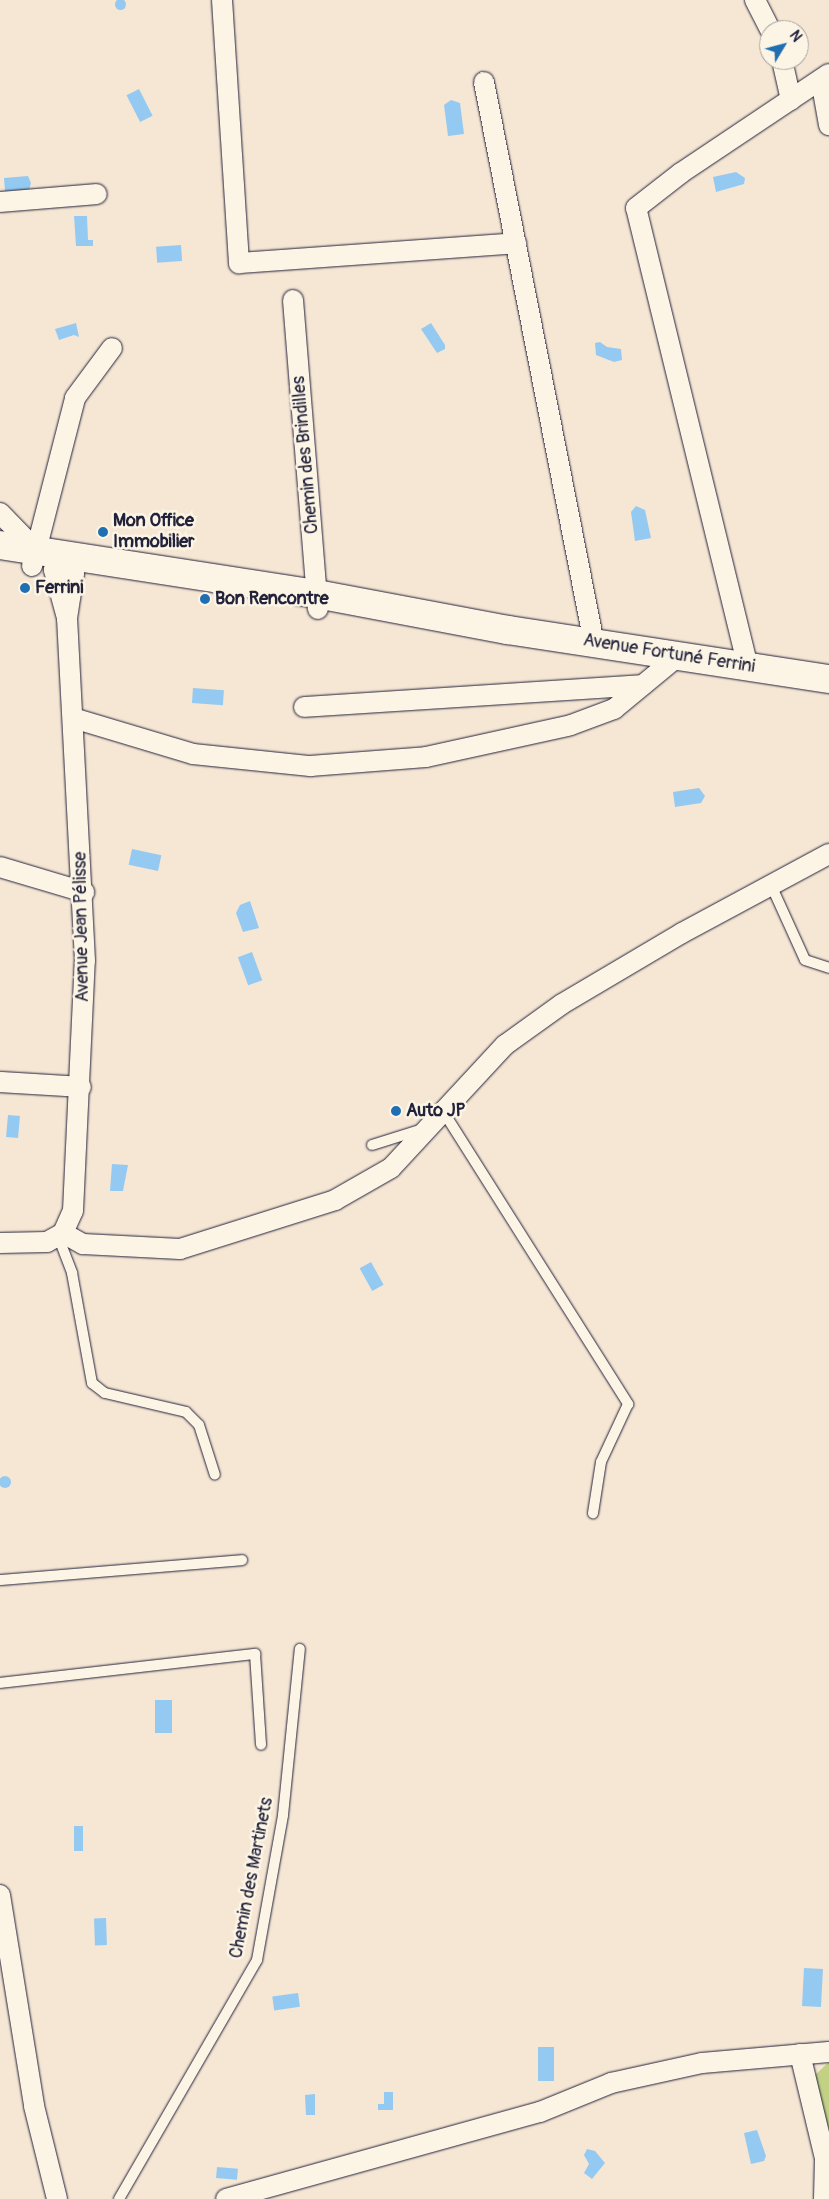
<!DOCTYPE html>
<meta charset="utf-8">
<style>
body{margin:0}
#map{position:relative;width:829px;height:2199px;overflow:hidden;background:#f6e6d4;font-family:Pangolin,sans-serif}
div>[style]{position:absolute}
.green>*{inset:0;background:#c3d185}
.water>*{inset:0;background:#94caf2;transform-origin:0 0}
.round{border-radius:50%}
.roads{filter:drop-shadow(0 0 1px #22223b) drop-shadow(0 0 1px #22223b)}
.lane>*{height:10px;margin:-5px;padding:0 5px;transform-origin:5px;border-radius:5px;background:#fcf5e5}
.street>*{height:20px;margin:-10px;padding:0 10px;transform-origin:10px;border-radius:10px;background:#fcf5e5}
.secondary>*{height:28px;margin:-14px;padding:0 14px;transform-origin:14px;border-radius:14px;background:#fcf5e5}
.dots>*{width:14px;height:14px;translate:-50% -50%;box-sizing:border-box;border:2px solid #fcf5e5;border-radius:50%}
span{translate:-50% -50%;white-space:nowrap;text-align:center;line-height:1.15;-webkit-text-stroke:5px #fcf5e5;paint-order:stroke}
.street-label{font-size:18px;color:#22223b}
.poi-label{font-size:18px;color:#22223b;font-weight:700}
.left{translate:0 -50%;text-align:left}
.north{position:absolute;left:759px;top:20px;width:50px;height:50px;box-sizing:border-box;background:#fcf5e5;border:1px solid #a5a1a1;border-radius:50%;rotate:53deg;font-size:14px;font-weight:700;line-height:20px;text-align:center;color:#22223b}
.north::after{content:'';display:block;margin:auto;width:18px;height:22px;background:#1f6fb2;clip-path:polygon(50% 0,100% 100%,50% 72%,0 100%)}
</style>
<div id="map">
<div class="green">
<i style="clip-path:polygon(829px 2062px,829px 2159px,815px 2075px)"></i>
</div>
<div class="water">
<i class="round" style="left:114.5px;top:-1.5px;width:11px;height:11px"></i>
<i style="left:139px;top:89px;width:30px;height:14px;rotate:63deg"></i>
<i style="clip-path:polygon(451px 100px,460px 103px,464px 134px,448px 136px,444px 105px)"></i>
<i style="clip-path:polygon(736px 172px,745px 178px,744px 184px,716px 192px,713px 177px)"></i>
<i style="clip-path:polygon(28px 176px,31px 183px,29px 190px,5px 191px,4px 178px)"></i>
<i style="clip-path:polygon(74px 216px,87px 216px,88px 240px,93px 240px,93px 246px,76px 246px)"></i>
<i style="left:181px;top:245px;width:16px;height:25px;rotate:86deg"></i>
<i style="clip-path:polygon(76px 323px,79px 337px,74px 335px,59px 340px,55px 329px)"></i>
<i style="clip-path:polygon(431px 323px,445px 345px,445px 349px,437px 353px,421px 329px)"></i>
<i style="clip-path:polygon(600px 342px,607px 347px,621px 349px,622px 360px,614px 362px,596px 355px,595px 343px)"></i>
<i style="clip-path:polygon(636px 506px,645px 510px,651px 538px,635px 541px,631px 512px)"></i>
<i style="left:193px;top:688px;width:31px;height:15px;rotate:4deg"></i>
<i style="clip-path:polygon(699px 788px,705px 796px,701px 803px,675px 807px,673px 792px)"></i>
<i style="left:132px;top:849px;width:30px;height:16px;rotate:12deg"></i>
<i style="clip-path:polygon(250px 901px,259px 928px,243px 932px,236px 913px,240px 905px)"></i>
<i style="left:252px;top:952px;width:30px;height:15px;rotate:70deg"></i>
<i style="left:8px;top:1115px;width:12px;height:22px;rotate:5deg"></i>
<i style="clip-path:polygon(112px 1164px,128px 1165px,123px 1191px,110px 1191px)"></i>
<i style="left:371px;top:1262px;width:26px;height:13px;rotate:61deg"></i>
<i class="round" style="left:-1px;top:1476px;width:12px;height:12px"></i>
<i style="left:155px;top:1700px;width:17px;height:33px"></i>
<i style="left:74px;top:1826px;width:9px;height:25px"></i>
<i style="left:106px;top:1918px;width:27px;height:12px;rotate:88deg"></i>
<i style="left:804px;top:1968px;width:19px;height:38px;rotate:3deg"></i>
<i style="left:298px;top:1993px;width:14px;height:26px;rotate:82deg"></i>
<i style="left:554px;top:2047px;width:34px;height:16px;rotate:90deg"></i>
<i style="clip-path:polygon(384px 2092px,393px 2092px,393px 2110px,378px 2110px,378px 2104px,384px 2104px)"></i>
<i style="clip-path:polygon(315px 2094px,315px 2115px,306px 2115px,305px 2095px)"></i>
<i style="clip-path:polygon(757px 2130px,766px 2156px,764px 2161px,751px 2164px,744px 2133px)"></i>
<i style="clip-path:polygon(587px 2149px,595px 2151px,605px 2163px,592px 2179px,584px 2173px,589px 2164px,584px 2155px)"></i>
<i style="left:217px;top:2167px;width:21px;height:11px;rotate:5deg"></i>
</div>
<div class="roads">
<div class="lane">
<i style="left:771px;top:885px;width:82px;rotate:65.6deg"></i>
<i style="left:805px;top:960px;width:25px;rotate:18deg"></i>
<i style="left:443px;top:1111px;width:347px;rotate:57.7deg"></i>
<i style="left:628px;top:1404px;width:64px;rotate:115deg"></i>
<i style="left:601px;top:1462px;width:52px;rotate:98.9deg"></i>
<i style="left:372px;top:1145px;width:50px;rotate:-17.4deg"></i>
<i style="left:58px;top:1236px;width:40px;rotate:69deg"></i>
<i style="left:72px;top:1273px;width:112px;rotate:79.7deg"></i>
<i style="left:92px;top:1383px;width:16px;rotate:38deg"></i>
<i style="left:105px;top:1393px;width:83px;rotate:13.2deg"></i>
<i style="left:186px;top:1412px;width:18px;rotate:45deg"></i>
<i style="left:199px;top:1425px;width:52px;rotate:72.3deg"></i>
<i style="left:0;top:1580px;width:243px;rotate:-4.7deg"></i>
<i style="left:0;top:1683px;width:257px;rotate:-6.5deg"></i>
<i style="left:255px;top:1654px;width:91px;rotate:86.2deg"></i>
<i style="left:119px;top:2199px;width:276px;rotate:-60deg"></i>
<i style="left:257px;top:1960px;width:147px;rotate:-79.8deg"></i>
<i style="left:283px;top:1815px;width:167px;rotate:-84.2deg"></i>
</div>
<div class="street">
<i style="left:222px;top:0;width:264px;rotate:86.3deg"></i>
<i style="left:239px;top:263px;width:278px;rotate:-4.1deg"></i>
<i style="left:755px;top:0;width:34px;rotate:63deg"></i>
<i style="left:782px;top:60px;width:41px;rotate:77.3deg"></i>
<i style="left:821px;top:80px;width:46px;rotate:79.9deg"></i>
<i style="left:484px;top:82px;width:572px;rotate:78.91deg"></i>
<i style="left:0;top:202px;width:97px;rotate:-4.7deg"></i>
<i style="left:293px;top:300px;width:310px;rotate:85.4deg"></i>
<i style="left:0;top:513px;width:52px;rotate:45.8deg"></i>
<i style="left:32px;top:566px;width:173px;rotate:-75.6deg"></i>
<i style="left:75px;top:398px;width:62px;rotate:-53.5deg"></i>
<i style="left:748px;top:667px;width:472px;rotate:-103.7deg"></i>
<i style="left:636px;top:208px;width:57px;rotate:-37.9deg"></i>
<i style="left:681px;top:173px;width:178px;rotate:-33.8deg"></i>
<i style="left:304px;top:707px;width:339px;rotate:-3.7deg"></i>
<i style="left:73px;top:718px;width:125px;rotate:16.7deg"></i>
<i style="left:193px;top:754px;width:118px;rotate:5.9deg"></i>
<i style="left:310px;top:766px;width:116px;rotate:-4.4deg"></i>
<i style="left:426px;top:757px;width:148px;rotate:-12.4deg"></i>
<i style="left:571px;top:725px;width:46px;rotate:-20.4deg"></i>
<i style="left:614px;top:709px;width:83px;rotate:-39.6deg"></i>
<i style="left:0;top:867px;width:88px;rotate:16.6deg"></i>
<i style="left:0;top:1082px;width:81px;rotate:3.5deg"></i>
<i style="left:63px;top:1233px;width:23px;rotate:29deg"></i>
<i style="left:83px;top:1244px;width:97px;rotate:3deg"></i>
<i style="left:180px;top:1249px;width:163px;rotate:-17.5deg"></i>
<i style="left:335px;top:1200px;width:64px;rotate:-29.7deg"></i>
<i style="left:391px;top:1168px;width:168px;rotate:-47.2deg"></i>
<i style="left:505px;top:1045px;width:70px;rotate:-35.7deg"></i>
<i style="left:562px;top:1004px;width:139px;rotate:-30.6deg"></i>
<i style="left:682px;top:933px;width:167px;rotate:-28.3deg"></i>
<i style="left:63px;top:1233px;width:24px;rotate:-66deg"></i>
<i style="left:73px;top:1211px;width:250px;rotate:-87.3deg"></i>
<i style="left:85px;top:961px;width:343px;rotate:-93deg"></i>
<i style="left:67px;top:618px;width:50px;rotate:-105.2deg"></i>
<i style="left:54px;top:570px;width:19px;rotate:-54deg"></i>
<i style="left:65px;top:555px;width:20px;rotate:63deg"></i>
<i style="left:74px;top:573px;width:46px;rotate:98.8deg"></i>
<i style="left:0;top:1243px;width:47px;rotate:-1.2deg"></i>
<i style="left:47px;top:1242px;width:18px;rotate:-29deg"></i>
<i style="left:0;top:1895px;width:214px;rotate:80.8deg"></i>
<i style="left:34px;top:2106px;width:96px;rotate:76.1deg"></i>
<i style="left:800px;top:2054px;width:107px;rotate:76.5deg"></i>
<i style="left:825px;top:2158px;width:41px;rotate:91.4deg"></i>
<i style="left:226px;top:2199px;width:326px;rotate:-15.5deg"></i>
<i style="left:540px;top:2112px;width:77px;rotate:-22.2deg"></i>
<i style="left:611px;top:2083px;width:93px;rotate:-12.4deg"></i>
<i style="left:702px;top:2063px;width:127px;rotate:-5deg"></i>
</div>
<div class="secondary">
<i style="left:0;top:545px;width:321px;rotate:8.8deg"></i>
<i style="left:317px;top:594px;width:194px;rotate:10.7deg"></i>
<i style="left:508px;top:630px;width:325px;rotate:8.7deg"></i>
</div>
</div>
<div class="dots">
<i style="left:103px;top:532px;background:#1f6fb2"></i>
<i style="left:25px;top:588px;background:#1f6fb2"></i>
<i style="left:205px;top:599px;background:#1f6fb2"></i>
<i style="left:396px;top:1111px;background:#1f6fb2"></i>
</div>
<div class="street-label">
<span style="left:306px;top:455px;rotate:-95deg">Chemin des Brindilles</span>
<span style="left:669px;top:654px;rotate:9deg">Avenue Fortuné Ferrini</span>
<span style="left:82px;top:927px;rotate:-91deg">Avenue Jean Pélisse</span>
<span style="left:252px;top:1878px;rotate:-79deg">Chemin des Martinets</span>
</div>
<div class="poi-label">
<span class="left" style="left:113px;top:532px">Mon Office<br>Immobilier</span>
<span class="left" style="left:35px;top:588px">Ferrini</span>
<span class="left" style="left:215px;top:599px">Bon Rencontre</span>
<span class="left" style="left:406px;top:1111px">Auto JP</span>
</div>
<div class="north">N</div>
</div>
